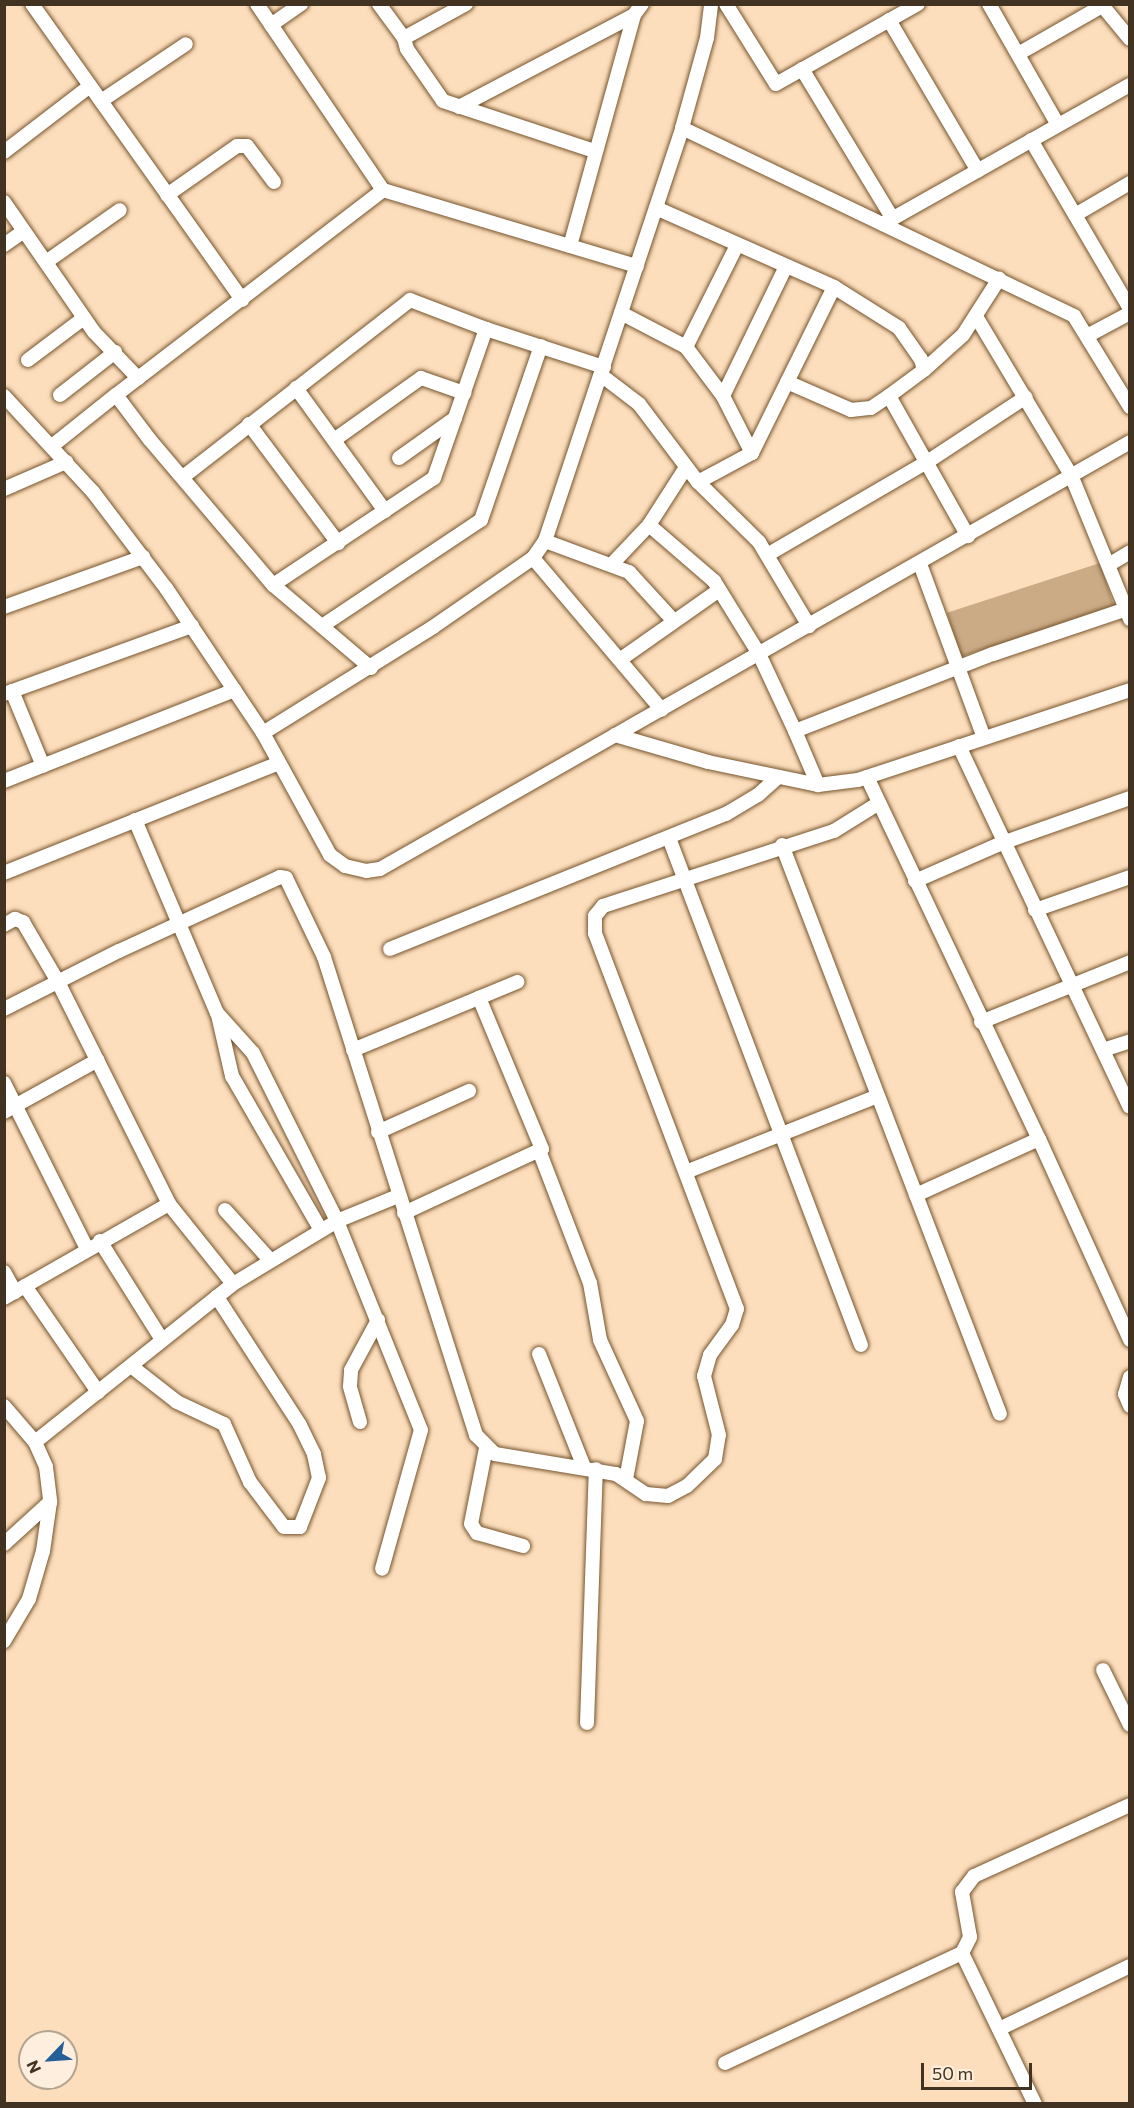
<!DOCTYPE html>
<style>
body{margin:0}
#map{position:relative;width:1134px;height:2108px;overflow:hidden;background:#fddebc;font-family:Commissioner,sans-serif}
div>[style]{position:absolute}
.green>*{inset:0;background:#cbab86;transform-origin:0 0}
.roads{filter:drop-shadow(0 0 2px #75542c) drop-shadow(0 0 2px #75542c)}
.minor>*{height:14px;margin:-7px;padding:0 7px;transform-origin:7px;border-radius:7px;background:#fff}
span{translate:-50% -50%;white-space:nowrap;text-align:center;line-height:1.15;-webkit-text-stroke:4.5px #feeedd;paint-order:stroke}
.frame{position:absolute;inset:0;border:6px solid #413221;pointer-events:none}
.north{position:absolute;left:18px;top:2030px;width:60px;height:60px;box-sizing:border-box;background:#feeedd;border:2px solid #b2a392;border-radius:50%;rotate:245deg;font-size:16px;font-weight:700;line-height:24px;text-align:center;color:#413221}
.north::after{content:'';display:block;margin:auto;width:21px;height:27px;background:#255f97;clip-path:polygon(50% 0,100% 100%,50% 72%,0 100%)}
.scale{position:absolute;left:921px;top:2063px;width:111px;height:27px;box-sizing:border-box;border:3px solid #413221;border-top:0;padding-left:8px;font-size:18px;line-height:21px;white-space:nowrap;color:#413221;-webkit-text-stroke:4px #feeedd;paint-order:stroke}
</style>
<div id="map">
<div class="green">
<i style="left:1100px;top:563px;width:46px;height:161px;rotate:72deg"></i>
</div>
<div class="roads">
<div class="minor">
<i style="left:32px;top:4px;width:363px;rotate:54.6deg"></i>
<i style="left:257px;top:4px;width:225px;rotate:55.9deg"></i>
<i style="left:379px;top:4px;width:42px;rotate:53.7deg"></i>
<i style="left:404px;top:38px;width:71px;rotate:-28.7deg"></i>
<i style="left:726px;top:4px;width:94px;rotate:58deg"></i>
<i style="left:776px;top:84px;width:163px;rotate:-29.4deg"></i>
<i style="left:989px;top:4px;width:139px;rotate:60.3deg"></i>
<i style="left:1101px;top:4px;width:45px;rotate:50.4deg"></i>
<i style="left:889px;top:20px;width:175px;rotate:59.5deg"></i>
<i style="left:271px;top:25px;width:37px;rotate:-35deg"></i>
<i style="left:404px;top:38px;width:11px;rotate:75deg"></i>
<i style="left:407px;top:49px;width:63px;rotate:55.3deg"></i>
<i style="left:443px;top:101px;width:159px;rotate:18.3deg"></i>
<i style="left:1018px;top:54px;width:97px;rotate:-29.7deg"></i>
<i style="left:802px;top:69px;width:175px;rotate:58.8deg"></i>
<i style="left:101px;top:101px;width:102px;rotate:-33.8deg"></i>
<i style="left:459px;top:107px;width:198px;rotate:-27.7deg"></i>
<i style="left:634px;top:15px;width:14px;rotate:-54deg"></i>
<i style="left:682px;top:128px;width:435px;rotate:25.6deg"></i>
<i style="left:1074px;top:316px;width:107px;rotate:58.4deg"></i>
<i style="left:1031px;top:140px;width:196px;rotate:59.6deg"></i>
<i style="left:4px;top:152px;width:108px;rotate:-37.5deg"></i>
<i style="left:167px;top:195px;width:85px;rotate:-35deg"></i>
<i style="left:237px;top:146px;width:10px"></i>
<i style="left:247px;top:146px;width:45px;rotate:53.1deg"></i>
<i style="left:4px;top:202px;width:158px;rotate:55.3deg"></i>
<i style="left:94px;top:332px;width:64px;rotate:46.3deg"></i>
<i style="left:656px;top:208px;width:195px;rotate:23.9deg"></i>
<i style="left:834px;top:287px;width:77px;rotate:32.2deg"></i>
<i style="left:899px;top:328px;width:38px;rotate:55deg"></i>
<i style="left:921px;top:359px;width:11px;rotate:75deg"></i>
<i style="left:924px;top:370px;width:44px;rotate:143.4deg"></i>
<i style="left:889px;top:396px;width:161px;rotate:60.6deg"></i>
<i style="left:1075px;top:215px;width:64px;rotate:-30.2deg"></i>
<i style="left:883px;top:224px;width:283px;rotate:-29.4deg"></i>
<i style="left:4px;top:245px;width:24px;rotate:-35deg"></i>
<i style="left:570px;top:246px;width:240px;rotate:-74.5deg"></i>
<i style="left:46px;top:262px;width:90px;rotate:-35.1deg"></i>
<i style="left:621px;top:313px;width:73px;rotate:27.6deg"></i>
<i style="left:686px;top:347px;width:114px;rotate:-63.4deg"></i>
<i style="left:977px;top:318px;width:183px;rotate:59.1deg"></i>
<i style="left:1071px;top:475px;width:156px;rotate:67.7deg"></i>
<i style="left:1087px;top:336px;width:49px;rotate:-28.1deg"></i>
<i style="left:686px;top:347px;width:61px;rotate:52.9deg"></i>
<i style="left:28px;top:360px;width:70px;rotate:-36.9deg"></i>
<i style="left:924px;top:370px;width:52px;rotate:-41.9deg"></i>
<i style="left:963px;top:335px;width:67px;rotate:-57.3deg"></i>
<i style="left:601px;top:375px;width:48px;rotate:37.3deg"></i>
<i style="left:639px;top:404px;width:98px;rotate:52.9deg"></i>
<i style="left:698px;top:482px;width:61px;rotate:-28.2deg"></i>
<i style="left:752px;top:453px;width:185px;rotate:-63.7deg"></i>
<i style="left:787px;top:382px;width:70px;rotate:23.6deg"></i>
<i style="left:851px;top:410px;width:20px;rotate:-6deg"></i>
<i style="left:871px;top:408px;width:22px;rotate:-34deg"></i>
<i style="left:296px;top:388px;width:152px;rotate:54.1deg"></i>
<i style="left:60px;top:395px;width:70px;rotate:-38deg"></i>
<i style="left:4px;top:396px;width:131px;rotate:47.2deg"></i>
<i style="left:93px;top:492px;width:121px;rotate:52.8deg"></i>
<i style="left:166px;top:588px;width:174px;rotate:56.2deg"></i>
<i style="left:263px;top:733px;width:200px;rotate:-31.9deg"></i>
<i style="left:433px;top:627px;width:121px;rotate:-34.6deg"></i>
<i style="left:533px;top:558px;width:21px;rotate:-55deg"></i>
<i style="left:545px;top:541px;width:435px;rotate:-71.6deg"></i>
<i style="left:682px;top:128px;width:93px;rotate:-74.5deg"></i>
<i style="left:707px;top:38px;width:34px;rotate:-83deg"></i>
<i style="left:249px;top:424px;width:149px;rotate:53.2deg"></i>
<i style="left:334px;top:440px;width:107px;rotate:-35.5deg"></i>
<i style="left:421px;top:378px;width:46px;rotate:19.2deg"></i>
<i style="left:52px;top:446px;width:82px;rotate:-38.6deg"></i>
<i style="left:752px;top:453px;width:64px;rotate:-117deg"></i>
<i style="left:723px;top:396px;width:144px;rotate:-64.1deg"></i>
<i style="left:399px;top:458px;width:69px;rotate:-35.5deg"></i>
<i style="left:183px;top:477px;width:288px;rotate:-37.9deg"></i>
<i style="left:410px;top:300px;width:81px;rotate:20.9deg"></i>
<i style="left:698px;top:482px;width:86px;rotate:44.5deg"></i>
<i style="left:759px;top:542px;width:98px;rotate:59.2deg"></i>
<i style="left:4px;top:489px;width:68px;rotate:-23.5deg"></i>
<i style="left:649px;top:525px;width:86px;rotate:40.7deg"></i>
<i style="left:714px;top:581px;width:86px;rotate:58.3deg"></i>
<i style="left:759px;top:654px;width:85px;rotate:64.9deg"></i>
<i style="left:795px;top:731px;width:212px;rotate:-21.3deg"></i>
<i style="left:993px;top:654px;width:145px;rotate:-18.6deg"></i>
<i style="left:545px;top:541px;width:90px;rotate:20.3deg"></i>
<i style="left:629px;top:572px;width:65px;rotate:47.5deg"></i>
<i style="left:767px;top:555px;width:185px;rotate:-30.2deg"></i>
<i style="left:927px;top:462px;width:118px;rotate:-33.3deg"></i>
<i style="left:533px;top:558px;width:199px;rotate:49.7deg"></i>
<i style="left:613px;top:563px;width:52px;rotate:-46.5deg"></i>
<i style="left:649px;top:525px;width:67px;rotate:-57.3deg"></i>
<i style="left:920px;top:564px;width:185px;rotate:69.8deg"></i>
<i style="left:1110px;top:564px;width:23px;rotate:-31deg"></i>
<i style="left:273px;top:585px;width:193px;rotate:-33.6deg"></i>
<i style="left:434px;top:478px;width:158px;rotate:-70.8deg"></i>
<i style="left:486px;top:329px;width:124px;rotate:17.9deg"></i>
<i style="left:4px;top:607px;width:148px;rotate:-19.8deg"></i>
<i style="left:322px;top:626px;width:191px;rotate:-33.7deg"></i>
<i style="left:481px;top:520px;width:184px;rotate:-71deg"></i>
<i style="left:621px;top:659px;width:120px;rotate:-35.1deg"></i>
<i style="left:371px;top:668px;width:128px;rotate:-139.7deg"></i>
<i style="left:273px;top:585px;width:190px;rotate:-130.3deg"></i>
<i style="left:150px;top:440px;width:56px;rotate:-127.1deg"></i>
<i style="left:116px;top:395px;width:337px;rotate:-37.5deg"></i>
<i style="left:383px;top:190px;width:265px;rotate:16.7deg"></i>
<i style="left:12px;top:691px;width:81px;rotate:67.5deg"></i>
<i style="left:4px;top:694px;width:200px;rotate:-19.9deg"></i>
<i style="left:795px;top:731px;width:59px;rotate:66.9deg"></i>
<i style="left:263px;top:733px;width:139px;rotate:61.2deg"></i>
<i style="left:330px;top:855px;width:19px;rotate:36deg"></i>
<i style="left:345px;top:866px;width:22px;rotate:13deg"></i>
<i style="left:366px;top:871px;width:14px;rotate:-8deg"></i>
<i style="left:380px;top:869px;width:863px;rotate:-29.65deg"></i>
<i style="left:615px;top:735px;width:97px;rotate:16.2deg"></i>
<i style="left:708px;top:762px;width:112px;rotate:11.8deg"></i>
<i style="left:818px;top:785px;width:40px;rotate:-7.1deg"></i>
<i style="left:858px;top:780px;width:287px;rotate:-18.3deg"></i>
<i style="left:959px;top:746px;width:399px;rotate:64.7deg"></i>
<i style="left:867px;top:777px;width:401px;rotate:64.6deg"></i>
<i style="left:1039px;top:1139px;width:221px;rotate:65.6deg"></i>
<i style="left:4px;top:781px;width:248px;rotate:-21.5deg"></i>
<i style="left:135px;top:820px;width:210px;rotate:67deg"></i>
<i style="left:217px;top:1013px;width:54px;rotate:48deg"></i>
<i style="left:253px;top:1053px;width:188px;rotate:63.4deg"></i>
<i style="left:337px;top:1221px;width:66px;rotate:-22.3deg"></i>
<i style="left:669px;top:838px;width:542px;rotate:69.26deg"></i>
<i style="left:782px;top:845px;width:609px;rotate:69.04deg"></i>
<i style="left:4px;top:873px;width:296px;rotate:-21.8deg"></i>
<i style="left:915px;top:881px;width:95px;rotate:-23.6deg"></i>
<i style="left:1002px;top:843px;width:136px;rotate:-19.4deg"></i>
<i style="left:1035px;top:910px;width:101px;rotate:-19.2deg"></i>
<i style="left:4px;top:925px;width:13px;rotate:-29deg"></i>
<i style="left:15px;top:919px;width:9px;rotate:21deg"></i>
<i style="left:23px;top:922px;width:69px;rotate:59.7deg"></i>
<i style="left:58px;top:982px;width:248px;rotate:63.4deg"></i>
<i style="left:169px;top:1204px;width:102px;rotate:51.3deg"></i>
<i style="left:390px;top:949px;width:362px;rotate:-21.9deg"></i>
<i style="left:726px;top:814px;width:37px;rotate:-31deg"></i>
<i style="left:758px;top:795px;width:27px;rotate:-42deg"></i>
<i style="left:4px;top:1009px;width:129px;rotate:-26.8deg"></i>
<i style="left:119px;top:951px;width:177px;rotate:-24.7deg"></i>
<i style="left:280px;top:877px;width:6px;rotate:9deg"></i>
<i style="left:286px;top:878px;width:88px;rotate:64.3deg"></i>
<i style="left:324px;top:957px;width:502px;rotate:72.36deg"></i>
<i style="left:476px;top:1435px;width:27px;rotate:45deg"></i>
<i style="left:495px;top:1454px;width:123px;rotate:9.4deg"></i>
<i style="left:616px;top:1474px;width:36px;rotate:34deg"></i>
<i style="left:646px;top:1494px;width:22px;rotate:5deg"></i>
<i style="left:668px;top:1496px;width:21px;rotate:-28deg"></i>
<i style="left:687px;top:1486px;width:39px;rotate:-44deg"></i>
<i style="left:715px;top:1459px;width:24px;rotate:-81deg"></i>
<i style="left:719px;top:1435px;width:61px;rotate:-104.3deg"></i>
<i style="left:704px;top:1376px;width:22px;rotate:-74deg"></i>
<i style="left:710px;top:1355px;width:37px;rotate:-54deg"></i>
<i style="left:732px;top:1325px;width:17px;rotate:-73deg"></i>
<i style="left:737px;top:1309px;width:402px;rotate:-110.7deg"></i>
<i style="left:595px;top:933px;width:17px;rotate:-90deg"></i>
<i style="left:595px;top:916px;width:13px;rotate:-51deg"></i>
<i style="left:603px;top:906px;width:243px;rotate:-18deg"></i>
<i style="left:834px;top:831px;width:53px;rotate:-31.9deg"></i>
<i style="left:218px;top:1015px;width:63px;rotate:77.1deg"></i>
<i style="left:232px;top:1076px;width:178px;rotate:60deg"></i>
<i style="left:981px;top:1022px;width:161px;rotate:-21.9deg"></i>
<i style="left:353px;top:1050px;width:178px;rotate:-22.5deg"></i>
<i style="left:1103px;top:1050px;width:28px;rotate:-18deg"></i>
<i style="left:4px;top:1083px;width:186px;rotate:63.4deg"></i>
<i style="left:4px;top:1112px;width:107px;rotate:-29deg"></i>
<i style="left:378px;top:1132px;width:100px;rotate:-24.3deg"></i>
<i style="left:540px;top:1153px;width:139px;rotate:69deg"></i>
<i style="left:590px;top:1283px;width:58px;rotate:80deg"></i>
<i style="left:600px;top:1340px;width:89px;rotate:65.4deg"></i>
<i style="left:637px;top:1421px;width:59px;rotate:100.7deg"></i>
<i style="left:686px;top:1172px;width:206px;rotate:-21.6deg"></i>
<i style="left:916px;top:1195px;width:135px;rotate:-24.5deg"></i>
<i style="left:225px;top:1210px;width:67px;rotate:48deg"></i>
<i style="left:404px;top:1213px;width:152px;rotate:-24.9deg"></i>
<i style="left:542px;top:1149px;width:164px;rotate:-112.6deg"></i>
<i style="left:100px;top:1241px;width:117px;rotate:57.9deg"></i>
<i style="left:4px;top:1272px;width:23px;rotate:61deg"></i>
<i style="left:25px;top:1286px;width:129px;rotate:55.4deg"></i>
<i style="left:4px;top:1298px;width:190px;rotate:-29.7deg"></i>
<i style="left:539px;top:1354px;width:122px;rotate:68.3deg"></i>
<i style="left:131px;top:1366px;width:58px;rotate:38deg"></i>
<i style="left:177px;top:1402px;width:52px;rotate:25.1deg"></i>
<i style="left:224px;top:1424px;width:64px;rotate:65.9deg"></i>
<i style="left:250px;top:1482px;width:56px;rotate:52.9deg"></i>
<i style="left:284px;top:1527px;width:16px"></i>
<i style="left:300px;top:1527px;width:53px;rotate:-68.8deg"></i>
<i style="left:319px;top:1478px;width:25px;rotate:-102deg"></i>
<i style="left:314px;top:1454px;width:32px;rotate:-116deg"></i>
<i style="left:300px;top:1425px;width:153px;rotate:-123deg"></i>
<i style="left:1130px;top:1377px;width:18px;rotate:106deg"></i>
<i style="left:1125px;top:1394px;width:13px;rotate:67deg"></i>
<i style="left:4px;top:1406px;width:48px;rotate:49.3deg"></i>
<i style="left:35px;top:1442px;width:27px;rotate:66deg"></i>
<i style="left:46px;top:1467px;width:35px;rotate:83deg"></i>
<i style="left:50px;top:1502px;width:49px;rotate:98.1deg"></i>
<i style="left:43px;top:1551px;width:50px;rotate:106.3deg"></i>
<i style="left:29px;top:1599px;width:49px;rotate:120.8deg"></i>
<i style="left:360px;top:1422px;width:37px;rotate:-106deg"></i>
<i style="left:350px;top:1386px;width:16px;rotate:-86deg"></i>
<i style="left:351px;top:1370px;width:57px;rotate:-61.6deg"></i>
<i style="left:35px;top:1442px;width:253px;rotate:-38.6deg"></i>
<i style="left:233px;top:1284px;width:122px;rotate:-31.2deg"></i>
<i style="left:337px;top:1221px;width:225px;rotate:68.1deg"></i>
<i style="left:421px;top:1430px;width:144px;rotate:105.7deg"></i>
<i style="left:486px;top:1448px;width:77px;rotate:101.2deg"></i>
<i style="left:471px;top:1524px;width:11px;rotate:56deg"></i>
<i style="left:477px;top:1533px;width:48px;rotate:15.8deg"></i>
<i style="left:4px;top:1544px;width:62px;rotate:-42.4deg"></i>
<i style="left:1103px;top:1670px;width:61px;rotate:63.9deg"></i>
<i style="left:587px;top:1723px;width:254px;rotate:-88deg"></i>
<i style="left:962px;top:1953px;width:168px;rotate:64.2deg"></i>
<i style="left:999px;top:2029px;width:145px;rotate:-25.7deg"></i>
<i style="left:725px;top:2063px;width:261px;rotate:-24.9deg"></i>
<i style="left:962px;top:1953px;width:18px;rotate:-63deg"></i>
<i style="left:970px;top:1937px;width:46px;rotate:-100.1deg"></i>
<i style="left:962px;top:1892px;width:20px;rotate:-53deg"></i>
<i style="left:974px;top:1876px;width:171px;rotate:-24.5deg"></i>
</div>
</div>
<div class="frame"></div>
<div class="north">N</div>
<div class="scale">50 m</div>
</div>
